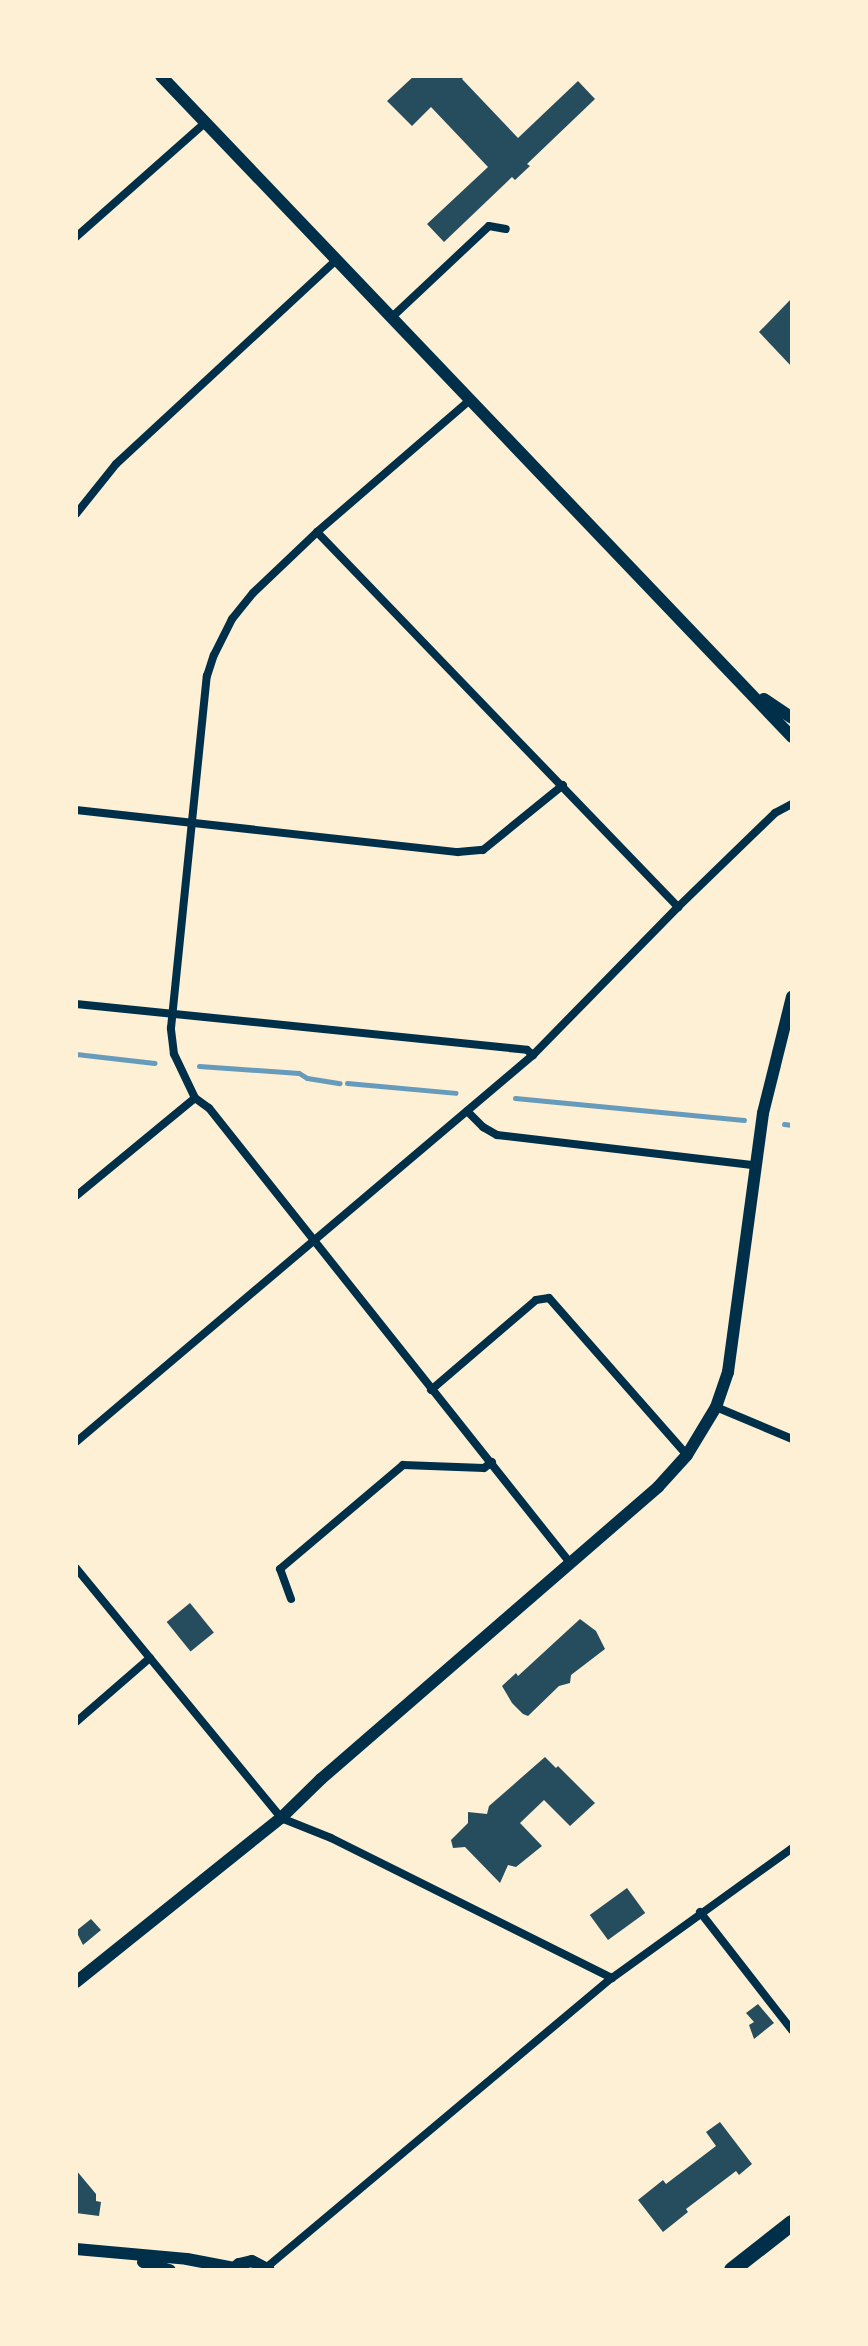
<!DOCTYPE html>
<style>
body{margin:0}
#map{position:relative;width:868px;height:2346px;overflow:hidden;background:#fdf0d5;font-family:"Roboto Condensed",sans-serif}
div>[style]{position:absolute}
.stream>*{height:5px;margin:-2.5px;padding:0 2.5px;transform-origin:2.5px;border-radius:2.5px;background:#669bbc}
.building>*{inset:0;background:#264d5e;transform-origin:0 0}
.minor>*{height:8px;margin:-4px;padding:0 4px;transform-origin:4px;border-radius:4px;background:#003049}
.tertiary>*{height:12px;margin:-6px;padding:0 6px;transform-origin:6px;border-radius:6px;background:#003049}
.primary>*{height:16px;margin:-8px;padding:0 8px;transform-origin:8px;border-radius:8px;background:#003049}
span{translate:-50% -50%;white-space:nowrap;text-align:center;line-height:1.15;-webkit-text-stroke:8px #fdf0d5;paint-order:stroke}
.frame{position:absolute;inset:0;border:78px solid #fdf0d5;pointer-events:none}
</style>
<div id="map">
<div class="stream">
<i style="left:76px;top:1054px;width:79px;rotate:6.6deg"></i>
<i style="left:199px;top:1066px;width:100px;rotate:4deg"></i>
<i style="left:299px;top:1073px;width:9px;rotate:32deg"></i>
<i style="left:307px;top:1078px;width:33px;rotate:9deg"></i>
<i style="left:347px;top:1083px;width:109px;rotate:5.2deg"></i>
<i style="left:515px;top:1098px;width:230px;rotate:5.5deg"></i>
<i style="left:784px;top:1124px;width:8px;rotate:7deg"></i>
</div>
<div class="building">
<i style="clip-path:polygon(414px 76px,465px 76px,462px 79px,518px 138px,578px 81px,595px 99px,527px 164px,530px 166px,515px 180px,512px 177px,444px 242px,427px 224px,488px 167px,431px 107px,412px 126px,387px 101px)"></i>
<i style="clip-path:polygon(792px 298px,792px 367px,759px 332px)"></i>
<i style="left:190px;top:1603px;width:38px;height:30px;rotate:51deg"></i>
<i style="clip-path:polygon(580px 1619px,596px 1631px,605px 1649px,571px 1675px,570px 1683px,559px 1686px,528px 1716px,523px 1714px,512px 1703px,502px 1686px,516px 1673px,518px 1676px)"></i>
<i style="clip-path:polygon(545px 1757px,556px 1768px,558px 1766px,595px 1803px,570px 1826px,544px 1800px,520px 1823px,542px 1846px,516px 1867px,508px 1865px,500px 1883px,465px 1847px,453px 1848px,451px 1840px,468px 1823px,468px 1812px,487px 1814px,489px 1806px)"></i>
<i style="left:627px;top:1888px;width:31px;height:46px;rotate:54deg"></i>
<i style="clip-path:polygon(91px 1919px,101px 1930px,83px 1945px,76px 1931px)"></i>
<i style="clip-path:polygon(758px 2004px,774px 2023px,754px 2039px,749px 2025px,754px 2022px,746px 2013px)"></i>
<i style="clip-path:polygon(720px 2122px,752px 2164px,739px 2175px,736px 2171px,686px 2209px,688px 2212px,663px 2232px,638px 2200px,663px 2180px,666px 2184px,716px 2146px,706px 2132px)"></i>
<i style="clip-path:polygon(76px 2170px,96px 2194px,96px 2201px,101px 2202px,99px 2216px,76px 2213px)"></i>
</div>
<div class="minor">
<i style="left:76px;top:237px;width:172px;rotate:-41.5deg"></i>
<i style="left:391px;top:318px;width:134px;rotate:-43.2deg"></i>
<i style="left:489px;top:226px;width:17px;rotate:10deg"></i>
<i style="left:76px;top:514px;width:64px;rotate:-51.3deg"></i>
<i style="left:116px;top:464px;width:300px;rotate:-42.8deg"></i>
<i style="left:317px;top:532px;width:521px;rotate:46.09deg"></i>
<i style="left:76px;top:810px;width:384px;rotate:6.3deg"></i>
<i style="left:458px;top:852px;width:25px;rotate:-5deg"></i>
<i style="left:483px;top:850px;width:103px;rotate:-39.1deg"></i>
<i style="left:76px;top:1004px;width:453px;rotate:5.8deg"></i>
<i style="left:527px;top:1050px;width:8px;rotate:40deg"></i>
<i style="left:195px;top:1098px;width:49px;rotate:-115.5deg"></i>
<i style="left:174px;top:1054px;width:26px;rotate:-97deg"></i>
<i style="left:171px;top:1028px;width:354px;rotate:-84.2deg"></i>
<i style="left:207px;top:676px;width:22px;rotate:-72deg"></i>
<i style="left:214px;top:655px;width:40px;rotate:-63.4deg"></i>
<i style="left:232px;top:619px;width:33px;rotate:-51deg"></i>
<i style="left:253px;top:593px;width:88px;rotate:-43.6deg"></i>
<i style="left:317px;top:532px;width:202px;rotate:-40.8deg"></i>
<i style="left:195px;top:1098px;width:17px;rotate:36deg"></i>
<i style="left:209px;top:1108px;width:582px;rotate:51.56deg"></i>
<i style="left:467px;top:1111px;width:23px;rotate:45deg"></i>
<i style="left:483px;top:1127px;width:16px;rotate:30deg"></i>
<i style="left:497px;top:1135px;width:259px;rotate:6.7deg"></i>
<i style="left:76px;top:1196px;width:154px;rotate:-39.5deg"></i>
<i style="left:431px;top:1390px;width:138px;rotate:-40.6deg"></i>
<i style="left:536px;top:1300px;width:13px;rotate:-9deg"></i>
<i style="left:549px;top:1298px;width:209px;rotate:48.7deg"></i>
<i style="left:716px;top:1407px;width:82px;rotate:22.8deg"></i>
<i style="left:76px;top:1442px;width:599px;rotate:-40.26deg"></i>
<i style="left:533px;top:1055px;width:207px;rotate:-45.6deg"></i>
<i style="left:678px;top:907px;width:135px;rotate:-44.1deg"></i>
<i style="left:775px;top:813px;width:19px;rotate:-28deg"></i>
<i style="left:76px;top:1568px;width:323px;rotate:50.6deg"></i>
<i style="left:281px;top:1818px;width:54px;rotate:21.8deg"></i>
<i style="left:331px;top:1838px;width:314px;rotate:26.5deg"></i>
<i style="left:291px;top:1599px;width:32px;rotate:-110deg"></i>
<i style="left:280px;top:1569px;width:161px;rotate:-40.2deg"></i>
<i style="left:403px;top:1465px;width:81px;rotate:2.1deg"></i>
<i style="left:484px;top:1468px;width:10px;rotate:-37deg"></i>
<i style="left:76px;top:1722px;width:98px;rotate:-40.9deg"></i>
<i style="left:700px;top:1912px;width:150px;rotate:52.1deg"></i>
<i style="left:267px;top:2267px;width:450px;rotate:-40deg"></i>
<i style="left:612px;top:1978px;width:222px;rotate:-35.8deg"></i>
</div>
<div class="tertiary">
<i style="left:161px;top:76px;width:914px;rotate:46.33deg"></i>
<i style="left:764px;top:699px;width:34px;rotate:34deg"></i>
<i style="left:76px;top:1982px;width:263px;rotate:-38.7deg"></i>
<i style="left:281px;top:1818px;width:56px;rotate:-44.3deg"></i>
<i style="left:321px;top:1779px;width:446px;rotate:-40.9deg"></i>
<i style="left:658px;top:1487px;width:43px;rotate:-47.8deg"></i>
<i style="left:687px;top:1455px;width:56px;rotate:-58.9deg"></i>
<i style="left:716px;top:1407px;width:37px;rotate:-71deg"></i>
<i style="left:728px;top:1372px;width:261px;rotate:-82.3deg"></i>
<i style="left:763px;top:1113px;width:120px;rotate:-76deg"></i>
<i style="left:76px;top:2249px;width:111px;rotate:5.1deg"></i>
<i style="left:187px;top:2259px;width:48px;rotate:10.8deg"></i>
<i style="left:143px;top:2262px;width:28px;rotate:17deg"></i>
<i style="left:232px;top:2270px;width:9px;rotate:-41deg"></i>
<i style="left:239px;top:2264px;width:13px;rotate:-13deg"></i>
<i style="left:252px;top:2261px;width:19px;rotate:28deg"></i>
</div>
<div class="primary">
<i style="left:732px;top:2270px;width:76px;rotate:-38.1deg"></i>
</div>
<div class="frame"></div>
</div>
